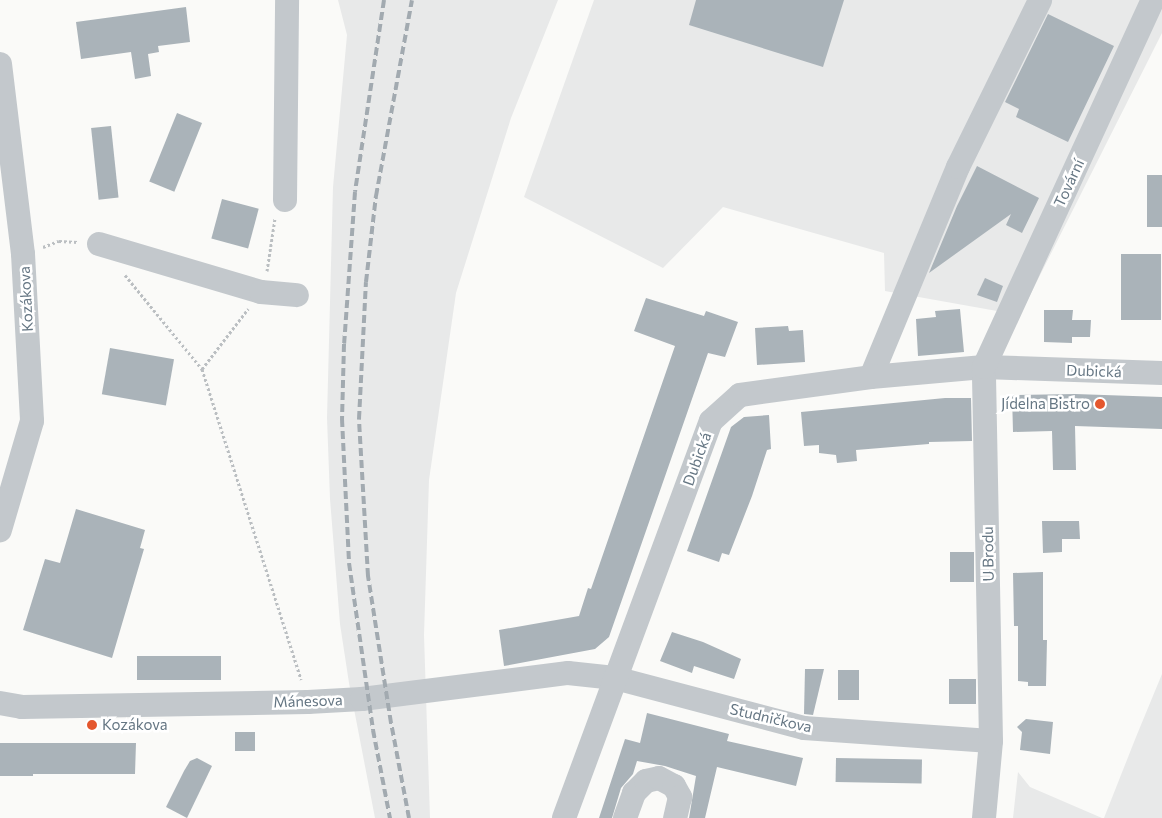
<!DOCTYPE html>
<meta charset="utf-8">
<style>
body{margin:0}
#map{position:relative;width:1162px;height:818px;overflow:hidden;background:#fafaf8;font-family:Commissioner,sans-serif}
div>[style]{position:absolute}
.built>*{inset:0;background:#e8e9e9}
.building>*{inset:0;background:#aab3b9;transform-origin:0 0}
.path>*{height:3px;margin-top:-1.5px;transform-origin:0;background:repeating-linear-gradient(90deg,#bbbfc2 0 2.5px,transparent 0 5px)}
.minor>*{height:24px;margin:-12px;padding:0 12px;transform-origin:12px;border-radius:12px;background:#c3c8cc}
.rail>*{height:4px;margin-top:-2px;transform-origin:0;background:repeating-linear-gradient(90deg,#a2aab0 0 8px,transparent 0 12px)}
.dots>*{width:14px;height:14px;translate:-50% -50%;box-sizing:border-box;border:2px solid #fff;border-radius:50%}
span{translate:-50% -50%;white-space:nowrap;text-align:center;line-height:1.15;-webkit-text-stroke:5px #fff;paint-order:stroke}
.street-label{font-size:15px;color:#657683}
.poi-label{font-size:15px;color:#657683}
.right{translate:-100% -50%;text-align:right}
.left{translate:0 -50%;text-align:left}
</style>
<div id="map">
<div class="built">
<i style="clip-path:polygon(338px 0,558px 0,511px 118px,456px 293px,429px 480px,424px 635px,430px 818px,375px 818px,349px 683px,340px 624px,330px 499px,327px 418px,333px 187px,347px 35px)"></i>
<i style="clip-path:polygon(594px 0,1162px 0,1162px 33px,1020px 315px,885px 291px,884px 253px,723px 207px,663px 268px,524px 197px)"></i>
<i style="clip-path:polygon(1162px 674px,1162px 818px,1104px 818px,1136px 737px)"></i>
<i style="clip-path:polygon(1018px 772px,1030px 787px,1102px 818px,1013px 818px)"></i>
</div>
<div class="building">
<i style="clip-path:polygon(696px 0,844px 0,823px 67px,689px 25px)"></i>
<i style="clip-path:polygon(186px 7px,190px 42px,158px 46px,159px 52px,148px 54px,151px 76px,135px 79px,131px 52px,81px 59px,76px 22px)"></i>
<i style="clip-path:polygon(1048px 14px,1114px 46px,1068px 142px,1016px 117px,1019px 109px,1005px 102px)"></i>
<i style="left:177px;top:113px;width:27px;height:74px;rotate:22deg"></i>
<i style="left:111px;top:126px;width:72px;height:20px;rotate:84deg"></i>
<i style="clip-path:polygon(977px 166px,1039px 198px,1022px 233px,1006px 225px,1011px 214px,929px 273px,957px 206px)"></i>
<i style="left:1147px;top:175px;width:15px;height:52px"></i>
<i style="left:222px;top:199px;width:38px;height:41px;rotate:15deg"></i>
<i style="left:1121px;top:254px;width:40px;height:66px"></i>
<i style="clip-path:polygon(985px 278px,1003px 286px,997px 302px,977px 295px)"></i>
<i style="clip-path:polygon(646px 298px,704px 316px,706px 311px,738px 322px,725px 357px,708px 353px,609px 637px,595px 649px,504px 666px,499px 630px,579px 616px,588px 588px,591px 589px,675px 346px,634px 331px)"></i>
<i style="clip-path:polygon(960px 309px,964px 352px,918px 356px,916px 319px,936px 317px,935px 311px)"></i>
<i style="clip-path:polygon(1044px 310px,1073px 310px,1072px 320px,1091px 320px,1090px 337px,1072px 337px,1072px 343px,1044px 342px)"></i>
<i style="clip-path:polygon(788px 326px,789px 331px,803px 330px,805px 362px,757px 365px,755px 328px)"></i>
<i style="left:110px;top:348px;width:65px;height:47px;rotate:10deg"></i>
<i style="clip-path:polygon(1075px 394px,1162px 397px,1162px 429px,1075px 426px,1076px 470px,1053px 470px,1052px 431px,1013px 432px,1012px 395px)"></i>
<i style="clip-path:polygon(945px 398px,971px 398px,972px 441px,929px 442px,929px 444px,856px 450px,857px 461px,837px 463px,836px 455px,819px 453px,819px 445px,804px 446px,801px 412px)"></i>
<i style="clip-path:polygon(769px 415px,771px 449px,767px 450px,752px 496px,729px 555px,722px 553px,719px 562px,687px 551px,731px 427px,744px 417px)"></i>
<i style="clip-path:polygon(76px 509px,145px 530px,140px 548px,144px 549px,112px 658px,23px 630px,45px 559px,60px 563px)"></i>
<i style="clip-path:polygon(1042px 521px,1079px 521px,1080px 539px,1062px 539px,1062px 552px,1043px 553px)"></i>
<i style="left:950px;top:552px;width:24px;height:30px"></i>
<i style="clip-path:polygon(1043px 572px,1043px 640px,1047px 640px,1046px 686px,1028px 686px,1028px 682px,1018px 681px,1018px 626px,1014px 626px,1013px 573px)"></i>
<i style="clip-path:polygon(672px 632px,703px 642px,741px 659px,734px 679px,694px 666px,692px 673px,660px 661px)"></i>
<i style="left:221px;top:656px;width:24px;height:84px;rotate:90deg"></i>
<i style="clip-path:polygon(805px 669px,824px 669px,813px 715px,804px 714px)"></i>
<i style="left:838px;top:670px;width:21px;height:30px"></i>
<i style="left:949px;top:679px;width:27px;height:25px"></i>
<i style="clip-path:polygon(647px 713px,729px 734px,727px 741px,803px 758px,796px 786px,717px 767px,705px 818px,689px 818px,696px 776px,665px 766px,637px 761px,633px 774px,621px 788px,612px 818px,599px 818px,625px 739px,640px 743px)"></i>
<i style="clip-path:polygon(1026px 719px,1053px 722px,1050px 754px,1020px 750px,1022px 732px,1017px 727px)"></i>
<i style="left:235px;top:732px;width:20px;height:19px"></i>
<i style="clip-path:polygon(0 743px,136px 743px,135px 774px,33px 774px,33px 776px,0 776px)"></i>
<i style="clip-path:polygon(197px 758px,212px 766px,187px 818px,166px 807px,184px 771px,190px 761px)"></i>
<i style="left:836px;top:758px;width:86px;height:24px;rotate:1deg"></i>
</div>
<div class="path">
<i style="left:43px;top:247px;width:17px;rotate:-21deg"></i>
<i style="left:59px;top:241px;width:19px;rotate:3deg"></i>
<i style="left:267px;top:271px;width:54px;rotate:-81.4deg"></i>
<i style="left:125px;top:275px;width:122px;rotate:50.7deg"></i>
<i style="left:202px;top:369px;width:326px;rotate:72.3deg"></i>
<i style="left:202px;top:369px;width:76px;rotate:-52.5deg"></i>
</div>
<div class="minor">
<i style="left:0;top:64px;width:191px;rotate:83.1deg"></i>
<i style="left:23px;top:254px;width:167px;rotate:86.9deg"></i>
<i style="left:32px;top:421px;width:114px;rotate:106.4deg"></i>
<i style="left:285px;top:200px;width:200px;rotate:-89.4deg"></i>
<i style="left:99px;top:244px;width:169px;rotate:16.5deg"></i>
<i style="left:261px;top:292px;width:36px;rotate:5deg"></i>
<i style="left:871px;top:377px;width:227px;rotate:-67.5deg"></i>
<i style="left:958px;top:167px;width:186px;rotate:-63.8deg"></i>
<i style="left:0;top:703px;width:22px;rotate:10deg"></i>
<i style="left:22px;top:707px;width:286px;rotate:-1deg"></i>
<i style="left:308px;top:702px;width:54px;rotate:-3.2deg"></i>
<i style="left:362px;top:699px;width:208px;rotate:-7.2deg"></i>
<i style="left:568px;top:673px;width:47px;rotate:6.1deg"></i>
<i style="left:615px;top:678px;width:196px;rotate:14.8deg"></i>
<i style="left:804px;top:728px;width:187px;rotate:4deg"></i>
<i style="left:564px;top:818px;width:423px;rotate:-69.7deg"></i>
<i style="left:711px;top:421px;width:39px;rotate:-42deg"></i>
<i style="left:740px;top:395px;width:132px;rotate:-7.8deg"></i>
<i style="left:871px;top:377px;width:113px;rotate:-5.1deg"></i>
<i style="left:984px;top:367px;width:178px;rotate:1.9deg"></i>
<i style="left:625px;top:818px;width:27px;rotate:-70deg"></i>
<i style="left:634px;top:793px;width:17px;rotate:-45deg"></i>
<i style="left:646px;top:781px;width:13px;rotate:-13deg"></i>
<i style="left:659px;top:778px;width:17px;rotate:28deg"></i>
<i style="left:674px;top:786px;width:13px;rotate:61deg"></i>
<i style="left:680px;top:797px;width:22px;rotate:103deg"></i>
<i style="left:984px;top:818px;width:77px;rotate:-84.8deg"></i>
<i style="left:991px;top:741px;width:374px;rotate:-91.1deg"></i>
<i style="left:984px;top:367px;width:404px;rotate:-65.3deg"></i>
</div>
<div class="rail">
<i style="left:384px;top:0;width:194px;rotate:98.6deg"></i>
<i style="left:355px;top:192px;width:152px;rotate:94.1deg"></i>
<i style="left:344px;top:344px;width:75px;rotate:91.5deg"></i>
<i style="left:342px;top:419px;width:144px;rotate:87.2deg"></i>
<i style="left:349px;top:563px;width:169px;rotate:81.8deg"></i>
<i style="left:373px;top:730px;width:90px;rotate:79.1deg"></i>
<i style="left:409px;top:818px;width:97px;rotate:-100.7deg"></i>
<i style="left:391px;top:723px;width:149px;rotate:-98.9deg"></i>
<i style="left:368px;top:576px;width:157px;rotate:-93.3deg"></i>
<i style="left:359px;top:419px;width:137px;rotate:-87.1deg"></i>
<i style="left:366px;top:282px;width:87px;rotate:-83.4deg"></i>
<i style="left:376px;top:196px;width:199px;rotate:-79.6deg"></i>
</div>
<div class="dots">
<i style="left:1100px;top:404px;background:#e4572e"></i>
<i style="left:92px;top:725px;background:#e4572e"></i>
</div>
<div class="street-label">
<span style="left:1069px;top:183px;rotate:-65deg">Tovární</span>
<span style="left:26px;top:299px;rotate:-93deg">Kozákova</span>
<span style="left:1094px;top:371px;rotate:2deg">Dubická</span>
<span style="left:697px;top:459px;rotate:-70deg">Dubická</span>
<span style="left:988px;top:554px;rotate:-91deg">U Brodu</span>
<span style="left:308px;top:701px;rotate:-2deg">Mánesova</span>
<span style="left:771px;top:718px;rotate:13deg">Studničkova</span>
</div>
<div class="poi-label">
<span class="right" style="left:1090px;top:404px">Jídelna Bistro</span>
<span class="left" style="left:102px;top:725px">Kozákova</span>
</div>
</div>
